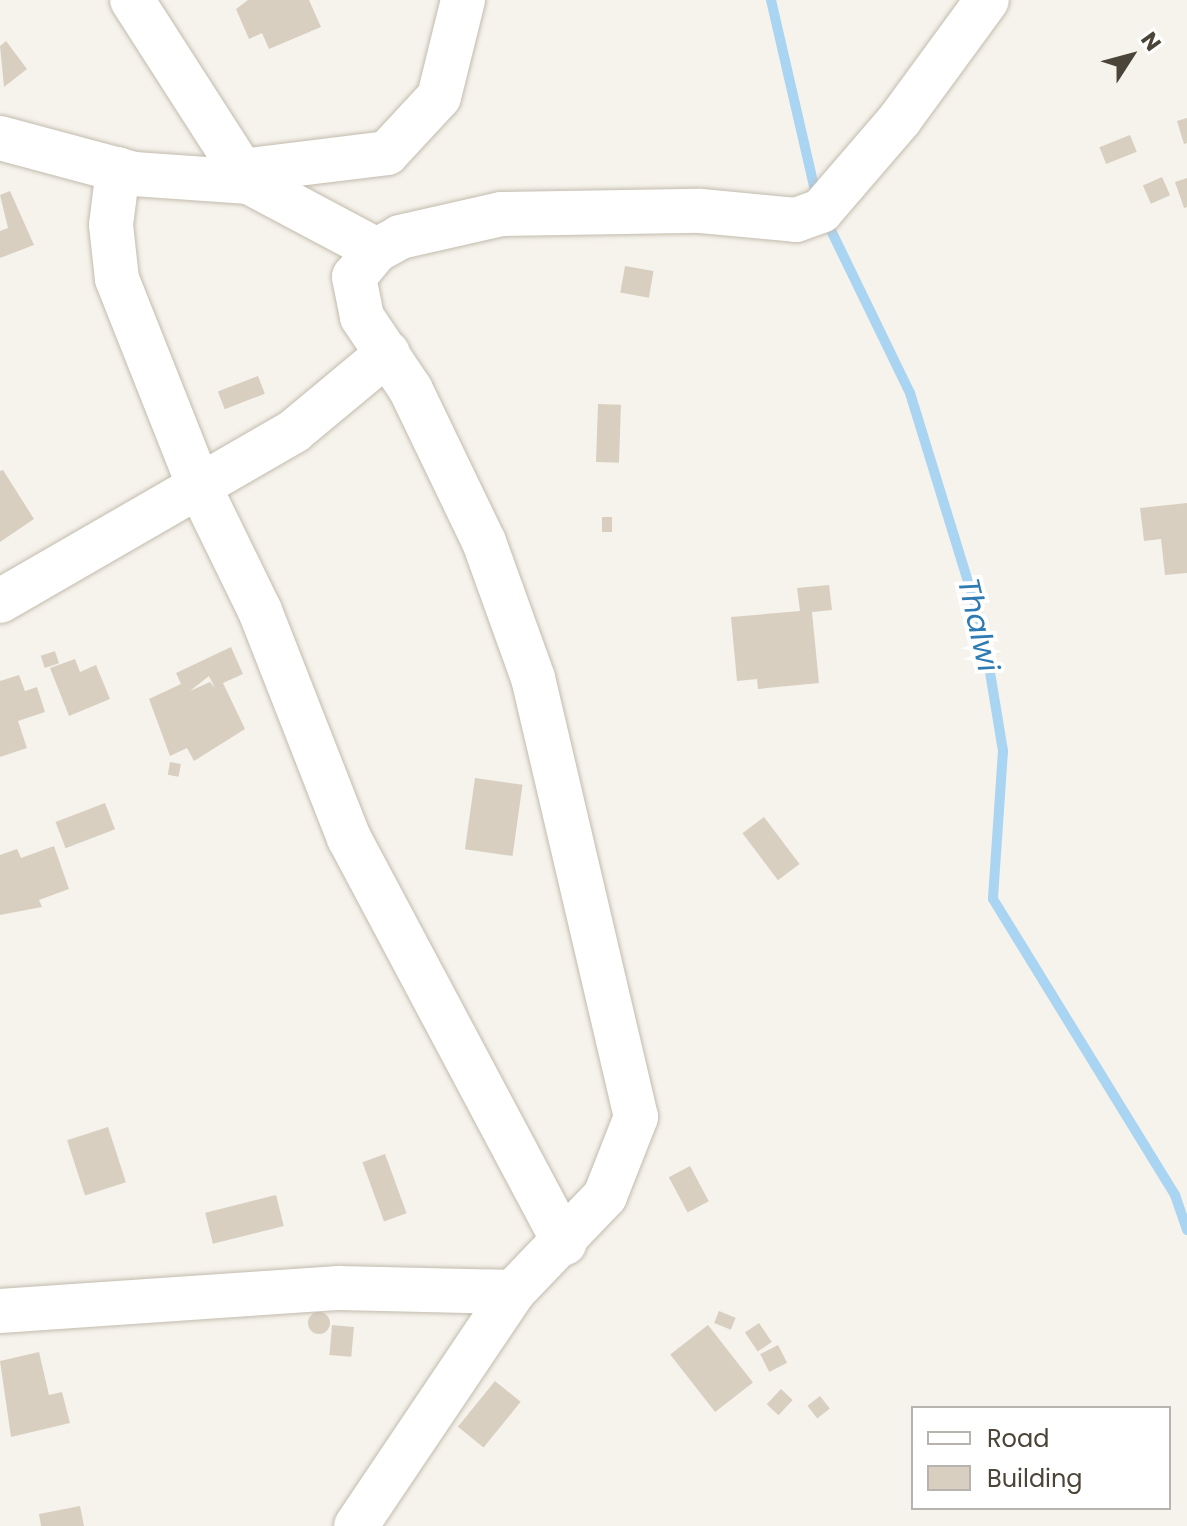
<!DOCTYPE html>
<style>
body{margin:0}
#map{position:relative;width:1187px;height:1526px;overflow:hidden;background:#f6f3ec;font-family:Poppins,sans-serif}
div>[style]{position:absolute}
.stream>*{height:10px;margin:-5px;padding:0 5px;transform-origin:5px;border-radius:5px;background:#a9d4f2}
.building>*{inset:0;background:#d8cfc1;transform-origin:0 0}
.round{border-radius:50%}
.roads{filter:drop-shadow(0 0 2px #c2bbae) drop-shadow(0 0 2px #c2bbae)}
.minor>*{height:44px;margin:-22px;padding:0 22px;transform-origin:22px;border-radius:22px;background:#fff}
span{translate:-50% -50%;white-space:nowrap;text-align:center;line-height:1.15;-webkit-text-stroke:8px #fff;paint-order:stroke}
.water-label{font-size:30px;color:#2e7ab2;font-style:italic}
.legend{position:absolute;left:911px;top:1406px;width:260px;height:104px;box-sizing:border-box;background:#fff;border:2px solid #b7b4b0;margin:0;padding:10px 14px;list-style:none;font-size:24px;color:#4b4439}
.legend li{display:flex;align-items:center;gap:16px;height:40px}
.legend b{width:40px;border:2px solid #b7b4b0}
.north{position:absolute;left:1091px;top:16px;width:80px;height:80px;-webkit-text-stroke:6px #fff;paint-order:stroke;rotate:54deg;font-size:22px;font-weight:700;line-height:32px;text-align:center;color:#4b4439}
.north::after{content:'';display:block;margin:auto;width:28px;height:36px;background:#4b4439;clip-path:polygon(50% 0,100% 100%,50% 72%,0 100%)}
</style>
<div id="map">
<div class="stream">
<i style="left:771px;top:0;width:205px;rotate:77deg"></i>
<i style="left:825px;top:218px;width:195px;rotate:64.1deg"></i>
<i style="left:910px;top:393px;width:248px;rotate:72.9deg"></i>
<i style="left:983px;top:630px;width:123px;rotate:80.6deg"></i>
<i style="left:1003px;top:751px;width:148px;rotate:93.9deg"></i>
<i style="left:993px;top:899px;width:347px;rotate:58.4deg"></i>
<i style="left:1175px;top:1195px;width:37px;rotate:71deg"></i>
</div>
<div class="building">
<i style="clip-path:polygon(248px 0,309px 0,321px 27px,269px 49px,262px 33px,249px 39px,236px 9px)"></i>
<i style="clip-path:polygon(6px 41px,27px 69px,4px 87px,0 46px)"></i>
<i style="clip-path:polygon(1187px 118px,1187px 143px,1184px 144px,1177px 121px)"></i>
<i style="left:1130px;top:135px;width:18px;height:33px;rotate:68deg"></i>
<i style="left:1162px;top:177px;width:20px;height:21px;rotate:66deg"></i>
<i style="clip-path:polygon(1187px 178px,1187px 207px,1184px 208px,1175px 182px)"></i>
<i style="clip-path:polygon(10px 191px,34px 245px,0 258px,0 231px,8px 228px,0 195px)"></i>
<i style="left:625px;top:266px;width:29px;height:27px;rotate:10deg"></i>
<i style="left:258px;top:376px;width:19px;height:43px;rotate:69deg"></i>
<i style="left:598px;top:404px;width:23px;height:58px;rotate:2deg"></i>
<i style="clip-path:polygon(3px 470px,34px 519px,0 542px,0 471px)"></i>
<i style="clip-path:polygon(1187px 503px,1187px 573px,1165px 575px,1161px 539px,1144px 541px,1140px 508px)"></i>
<i style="left:602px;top:517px;width:10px;height:15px"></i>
<i style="clip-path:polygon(829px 585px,832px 610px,812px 612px,819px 683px,758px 689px,757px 679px,737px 681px,731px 617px,800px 611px,797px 588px)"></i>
<i style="clip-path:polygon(evenodd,231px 647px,243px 674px,223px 683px,245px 729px,194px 761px,187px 748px,170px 756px,149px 699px,181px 684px,176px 673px,231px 647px,209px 676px,215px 688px,210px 682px,190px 691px,209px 676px)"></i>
<i style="left:55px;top:651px;width:13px;height:15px;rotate:72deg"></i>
<i style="clip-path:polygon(75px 659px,80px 672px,96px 665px,110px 699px,69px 716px,50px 668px)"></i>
<i style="clip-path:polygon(19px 675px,25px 691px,37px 687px,45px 712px,18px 721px,27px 748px,0 757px,0 681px)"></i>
<i style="left:170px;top:762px;width:11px;height:13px;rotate:10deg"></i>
<i style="left:475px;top:778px;width:48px;height:72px;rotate:8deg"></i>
<i style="left:105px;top:803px;width:28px;height:53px;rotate:69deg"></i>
<i style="left:764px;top:817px;width:59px;height:27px;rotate:53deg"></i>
<i style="clip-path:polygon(54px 846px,69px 889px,39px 900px,42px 907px,0 915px,0 855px,17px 849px,21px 858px)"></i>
<i style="left:108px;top:1127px;width:58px;height:43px;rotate:72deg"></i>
<i style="left:385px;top:1154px;width:63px;height:24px;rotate:70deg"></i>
<i style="left:690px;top:1166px;width:40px;height:24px;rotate:62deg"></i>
<i style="left:276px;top:1195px;width:32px;height:73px;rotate:76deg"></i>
<i style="left:719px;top:1311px;width:18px;height:13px;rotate:22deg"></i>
<i class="round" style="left:308px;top:1312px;width:22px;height:22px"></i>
<i style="left:759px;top:1323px;width:23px;height:17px;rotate:56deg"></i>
<i style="left:332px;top:1325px;width:22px;height:30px;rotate:5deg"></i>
<i style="left:708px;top:1325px;width:73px;height:48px;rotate:52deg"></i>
<i style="left:778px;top:1345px;width:20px;height:20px;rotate:63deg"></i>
<i style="clip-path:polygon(39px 1352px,49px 1395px,62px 1392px,70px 1423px,11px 1437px,0 1361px)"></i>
<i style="left:495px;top:1381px;width:33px;height:59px;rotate:39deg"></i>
<i style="left:781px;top:1389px;width:16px;height:21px;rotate:43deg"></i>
<i style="left:820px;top:1396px;width:16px;height:16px;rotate:52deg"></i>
<i style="clip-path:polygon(80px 1506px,84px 1526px,41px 1526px,39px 1514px)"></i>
</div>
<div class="roads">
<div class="minor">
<i style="left:132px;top:0;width:216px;rotate:57.3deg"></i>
<i style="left:0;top:138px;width:139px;rotate:15deg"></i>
<i style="left:134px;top:174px;width:115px;rotate:4deg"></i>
<i style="left:249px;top:182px;width:145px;rotate:28deg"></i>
<i style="left:118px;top:169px;width:56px;rotate:97.1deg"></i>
<i style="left:111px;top:225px;width:54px;rotate:83.7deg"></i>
<i style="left:117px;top:279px;width:223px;rotate:68.4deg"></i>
<i style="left:199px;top:486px;width:139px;rotate:64deg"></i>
<i style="left:260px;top:611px;width:244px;rotate:68.6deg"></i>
<i style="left:349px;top:838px;width:459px;rotate:62deg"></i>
<i style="left:241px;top:171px;width:147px;rotate:-7deg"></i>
<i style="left:387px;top:153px;width:76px;rotate:-47.1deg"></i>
<i style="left:439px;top:97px;width:100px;rotate:-76.1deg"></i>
<i style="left:0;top:601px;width:340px;rotate:-30deg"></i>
<i style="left:294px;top:431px;width:122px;rotate:-39.7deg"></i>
<i style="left:0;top:1311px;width:340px;rotate:-3.9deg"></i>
<i style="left:339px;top:1288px;width:174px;rotate:1.3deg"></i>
<i style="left:356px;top:1526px;width:282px;rotate:-56.1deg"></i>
<i style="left:513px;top:1292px;width:133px;rotate:-46.2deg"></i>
<i style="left:605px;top:1196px;width:85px;rotate:-68.6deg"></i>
<i style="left:636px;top:1117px;width:451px;rotate:-103.2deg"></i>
<i style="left:533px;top:678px;width:145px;rotate:-109.8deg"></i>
<i style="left:484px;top:542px;width:169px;rotate:-115.7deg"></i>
<i style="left:411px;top:390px;width:88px;rotate:-123.9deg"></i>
<i style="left:362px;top:317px;width:41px;rotate:-101.3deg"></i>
<i style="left:354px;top:277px;width:35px;rotate:-50deg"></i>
<i style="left:377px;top:250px;width:26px;rotate:-29deg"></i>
<i style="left:400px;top:237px;width:104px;rotate:-12.8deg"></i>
<i style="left:501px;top:214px;width:200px;rotate:-0.9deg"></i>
<i style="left:701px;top:211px;width:95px;rotate:5.4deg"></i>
<i style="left:796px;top:220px;width:27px;rotate:-20deg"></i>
<i style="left:821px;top:211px;width:121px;rotate:-49.3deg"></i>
<i style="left:900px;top:119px;width:147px;rotate:-53.8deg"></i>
</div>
</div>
<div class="water-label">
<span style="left:978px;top:625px;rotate:77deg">Thalwi</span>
</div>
<ul class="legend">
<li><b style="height:10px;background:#fff"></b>Road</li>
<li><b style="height:22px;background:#d8cfc1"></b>Building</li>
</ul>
<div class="north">N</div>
</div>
